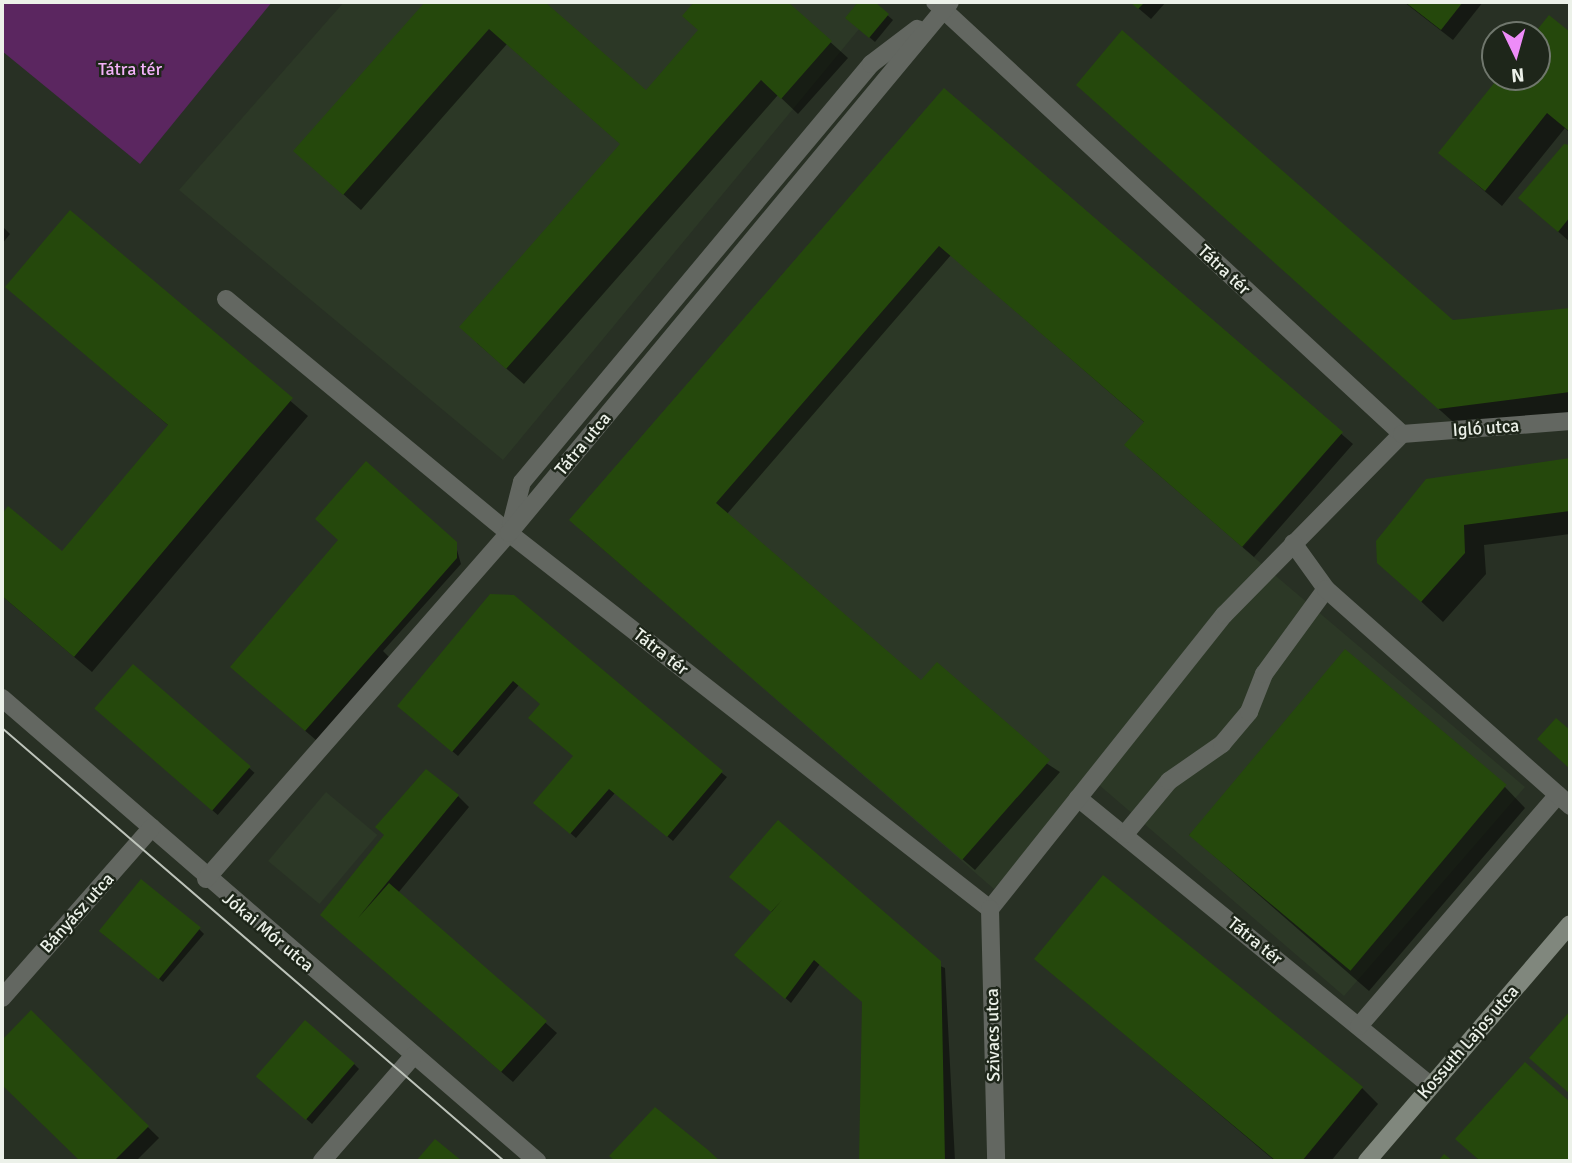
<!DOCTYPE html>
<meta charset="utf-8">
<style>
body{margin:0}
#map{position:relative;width:1572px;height:1163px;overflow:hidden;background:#283024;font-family:Signika,sans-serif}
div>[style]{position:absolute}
.built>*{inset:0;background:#2c3826;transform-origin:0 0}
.green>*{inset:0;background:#5b2660}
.shadow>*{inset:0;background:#0007;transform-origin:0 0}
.building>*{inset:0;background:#25480c;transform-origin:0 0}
.lane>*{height:18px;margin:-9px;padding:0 9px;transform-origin:9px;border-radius:9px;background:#636761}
.street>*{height:18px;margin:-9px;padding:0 9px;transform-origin:9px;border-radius:9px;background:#636761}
.secondary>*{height:18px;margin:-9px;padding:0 9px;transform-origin:9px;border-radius:9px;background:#80877d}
.tram>*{height:2px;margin:-1px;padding:0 1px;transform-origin:1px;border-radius:1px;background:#bdc3ba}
span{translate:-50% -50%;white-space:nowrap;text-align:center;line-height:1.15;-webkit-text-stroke:5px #1e261a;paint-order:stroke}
.park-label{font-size:18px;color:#f3b2f9}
.street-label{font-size:18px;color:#ecf1e9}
.frame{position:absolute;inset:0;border:4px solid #ecf1e9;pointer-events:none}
.north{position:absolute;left:1481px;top:21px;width:70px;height:70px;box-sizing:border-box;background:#1e261a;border:2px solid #70776d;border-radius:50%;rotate:175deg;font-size:19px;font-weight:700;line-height:28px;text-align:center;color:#ecf1e9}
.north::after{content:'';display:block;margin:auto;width:24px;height:32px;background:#ee8cf8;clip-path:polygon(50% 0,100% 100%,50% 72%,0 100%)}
</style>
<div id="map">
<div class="built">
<i style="clip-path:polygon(344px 2px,863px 2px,874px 11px,503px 460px,179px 190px)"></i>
<i style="clip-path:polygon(944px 88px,1343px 432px,1243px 548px,1525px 787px,1344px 996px,1091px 778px,994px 889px,569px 520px)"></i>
<i style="left:326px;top:792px;width:67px;height:90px;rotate:40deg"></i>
</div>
<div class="green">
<i style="clip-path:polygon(2px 2px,272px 2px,140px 164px,2px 51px)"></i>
</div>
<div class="shadow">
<i style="clip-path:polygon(427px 2px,542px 2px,646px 93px,700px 31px,684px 16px,697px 2px,786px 2px,848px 58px,798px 114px,778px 95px,524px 384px,477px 343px,622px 145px,507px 44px,361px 210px,295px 151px)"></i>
<i style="clip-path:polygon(860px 2px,872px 2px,893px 20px,875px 42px,847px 18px)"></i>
<i style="clip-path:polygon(1131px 2px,1166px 2px,1151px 19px)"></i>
<i style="clip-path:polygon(1404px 2px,1483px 2px,1453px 40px)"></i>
<i style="clip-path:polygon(1549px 18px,1570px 34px,1570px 133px,1565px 128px,1502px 206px,1440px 153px,1502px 77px,1537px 77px)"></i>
<i style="clip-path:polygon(1078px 85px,1452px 321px,1570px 310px,1570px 415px,1461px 429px)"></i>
<i style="clip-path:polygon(945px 90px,1353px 444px,1254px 557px,1137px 456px,1145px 423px,951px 255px,727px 514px,921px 682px,1060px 772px,975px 870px,582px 531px)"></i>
<i style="clip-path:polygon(1565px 146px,1570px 147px,1570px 242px,1520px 198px)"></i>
<i style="clip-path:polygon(70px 213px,308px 416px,92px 672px,2px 596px,2px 516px,8px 508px,62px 553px,169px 426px,7px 286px)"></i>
<i style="clip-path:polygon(2px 226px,10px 234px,2px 244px)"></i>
<i style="clip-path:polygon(1570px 460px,1570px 534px,1484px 545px,1486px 574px,1443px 622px,1379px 562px)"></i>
<i style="clip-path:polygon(455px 543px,461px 564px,383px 651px,389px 657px,317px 741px,232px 667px)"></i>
<i style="clip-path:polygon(491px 596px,727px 777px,673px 841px,615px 793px,576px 838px,541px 808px,575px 756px,542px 704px,519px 685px,458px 756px,404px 711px)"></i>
<i style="left:133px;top:667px;width:161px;height:56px;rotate:41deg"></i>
<i style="clip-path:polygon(1505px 787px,1525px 808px,1369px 991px,1189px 834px)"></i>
<i style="clip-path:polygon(458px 796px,469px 807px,398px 893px,557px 1033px,513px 1082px,334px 926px)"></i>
<i style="clip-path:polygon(737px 882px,945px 968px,955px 1161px,861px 1161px,864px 1002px,820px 964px,791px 1003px,742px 960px,773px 913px)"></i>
<i style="clip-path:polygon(199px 929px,204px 934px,163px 982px,103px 934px)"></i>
<i style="clip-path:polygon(1036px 959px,1362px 1088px,1378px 1104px,1331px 1161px,1275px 1161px)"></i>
<i style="clip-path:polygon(31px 1012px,159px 1138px,136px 1161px,82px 1161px,2px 1082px,2px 1042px)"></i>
<i style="clip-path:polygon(354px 1064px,359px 1069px,312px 1124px,263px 1081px)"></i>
<i style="clip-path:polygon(1525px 1064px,1570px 1104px,1570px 1161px,1480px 1161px,1457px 1139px)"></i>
</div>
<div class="building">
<i style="clip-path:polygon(425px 2px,545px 2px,646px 90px,698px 30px,682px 16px,694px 2px,788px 2px,832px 41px,781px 99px,761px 80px,506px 369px,459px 327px,620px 144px,489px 29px,343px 195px,293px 151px)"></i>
<i style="clip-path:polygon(858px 2px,875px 2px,889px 14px,869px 38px,845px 18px)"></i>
<i style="clip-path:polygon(1130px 2px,1145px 2px,1138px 9px)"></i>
<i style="clip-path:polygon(1405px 2px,1463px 2px,1441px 30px)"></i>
<i style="clip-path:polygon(1549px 15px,1570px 32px,1570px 132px,1547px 113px,1485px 191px,1438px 153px,1499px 77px,1537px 77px,1533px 35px)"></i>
<i style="clip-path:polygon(1122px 30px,1453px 320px,1570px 308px,1570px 392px,1438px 409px,1076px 85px)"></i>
<i style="clip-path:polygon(944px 88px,1343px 432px,1242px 547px,1124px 445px,1144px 422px,939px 246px,716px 503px,921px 680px,937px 662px,1050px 760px,962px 860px,569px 520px)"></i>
<i style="clip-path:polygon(1564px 144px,1570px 145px,1570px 217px,1558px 232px,1518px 198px)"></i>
<i style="clip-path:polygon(70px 210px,293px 398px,74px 657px,2px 596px,2px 514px,8px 506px,62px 551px,168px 425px,5px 287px)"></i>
<i style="clip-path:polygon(1570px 458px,1570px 511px,1464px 525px,1465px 553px,1421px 602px,1377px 563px,1376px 541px,1426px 479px)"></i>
<i style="clip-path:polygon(366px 461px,457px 542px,457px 558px,305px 731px,230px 667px,338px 540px,315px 519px)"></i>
<i style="clip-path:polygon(490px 594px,514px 595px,723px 771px,667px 837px,609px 789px,570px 834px,533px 803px,573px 756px,528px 718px,540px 704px,513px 681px,452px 752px,397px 706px)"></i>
<i style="left:1345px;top:649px;width:211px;height:243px;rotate:40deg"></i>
<i style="left:133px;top:664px;width:156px;height:59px;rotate:41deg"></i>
<i style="clip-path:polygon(1556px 718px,1570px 730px,1570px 769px,1537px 739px)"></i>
<i style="clip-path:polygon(426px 769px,459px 795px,358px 918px,389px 883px,547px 1021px,501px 1072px,320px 915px,384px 835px,375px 827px)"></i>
<i style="clip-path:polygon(778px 820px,941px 961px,945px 1161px,859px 1161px,862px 1002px,814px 960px,785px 999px,734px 955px,782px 900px,771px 912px,729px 877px)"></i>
<i style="clip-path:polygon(1103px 875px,1363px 1087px,1302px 1161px,1276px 1161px,1034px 959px)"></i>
<i style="left:141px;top:879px;width:77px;height:67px;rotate:39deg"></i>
<i style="clip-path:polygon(31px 1010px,149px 1126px,114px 1161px,80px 1161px,2px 1085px,2px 1040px)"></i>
<i style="clip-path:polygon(1570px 1011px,1570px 1094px,1529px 1058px)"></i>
<i style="left:305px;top:1020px;width:66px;height:75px;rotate:41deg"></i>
<i style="clip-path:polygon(1525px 1062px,1570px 1102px,1570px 1161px,1480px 1161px,1455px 1139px)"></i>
<i style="clip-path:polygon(655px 1107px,708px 1150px,720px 1161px,615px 1161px,609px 1156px)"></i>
<i style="clip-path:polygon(435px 1139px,462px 1161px,416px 1161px)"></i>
<i style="clip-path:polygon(1444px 1154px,1453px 1161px,1438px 1161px)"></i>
</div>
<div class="lane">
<i style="left:1078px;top:798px;width:454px;rotate:39.2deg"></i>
<i style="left:1125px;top:834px;width:69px;rotate:-50.3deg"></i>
<i style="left:1169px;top:781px;width:65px;rotate:-34.9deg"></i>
<i style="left:1222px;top:744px;width:42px;rotate:-49.8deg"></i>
<i style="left:1249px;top:712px;width:41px;rotate:-68.5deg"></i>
<i style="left:1264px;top:674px;width:105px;rotate:-53.9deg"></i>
<i style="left:990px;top:909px;width:376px;rotate:-51.5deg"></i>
<i style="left:1224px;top:615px;width:254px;rotate:-45.5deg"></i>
<i style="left:1359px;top:1026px;width:305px;rotate:-49.3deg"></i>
</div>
<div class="street">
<i style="left:935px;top:2px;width:636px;rotate:42.77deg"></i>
<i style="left:1402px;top:434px;width:169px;rotate:-4.4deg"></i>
<i style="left:226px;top:299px;width:367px;rotate:39.6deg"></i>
<i style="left:509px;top:533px;width:611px;rotate:38.01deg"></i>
<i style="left:990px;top:909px;width:252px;rotate:88.6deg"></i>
<i style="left:511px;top:525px;width:44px;rotate:-75.7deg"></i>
<i style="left:522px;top:482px;width:545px;rotate:-50.14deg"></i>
<i style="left:871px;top:64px;width:58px;rotate:-37.3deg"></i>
<i style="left:1293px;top:543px;width:57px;rotate:54.3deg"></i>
<i style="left:1326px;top:589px;width:327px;rotate:41.6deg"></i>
<i style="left:2px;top:698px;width:708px;rotate:40.87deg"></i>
<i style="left:206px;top:879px;width:460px;rotate:-48.8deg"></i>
<i style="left:509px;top:533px;width:690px;rotate:-50.29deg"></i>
<i style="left:2px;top:998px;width:227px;rotate:-48.7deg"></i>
<i style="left:322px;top:1161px;width:140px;rotate:-49deg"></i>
</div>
<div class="secondary">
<i style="left:1367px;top:1161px;width:312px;rotate:-49.4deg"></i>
</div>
<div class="tram">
<i style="left:2px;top:728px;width:663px;rotate:40.78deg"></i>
</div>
<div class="park-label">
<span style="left:130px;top:69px">Tátra tér</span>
</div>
<div class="street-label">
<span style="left:1224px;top:270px;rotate:43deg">Tátra tér</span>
<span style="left:1486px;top:428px;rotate:-4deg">Igló utca</span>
<span style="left:583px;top:444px;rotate:-50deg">Tátra utca</span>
<span style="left:661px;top:652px;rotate:38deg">Tátra tér</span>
<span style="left:77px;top:913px;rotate:-48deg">Bányász utca</span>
<span style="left:268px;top:932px;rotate:40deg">Jókai Mór utca</span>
<span style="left:1255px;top:941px;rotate:39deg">Tátra tér</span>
<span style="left:993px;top:1035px;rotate:-91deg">Szivacs utca</span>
<span style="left:1468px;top:1042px;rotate:-49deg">Kossuth Lajos utca</span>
</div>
<div class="frame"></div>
<div class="north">N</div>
</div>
